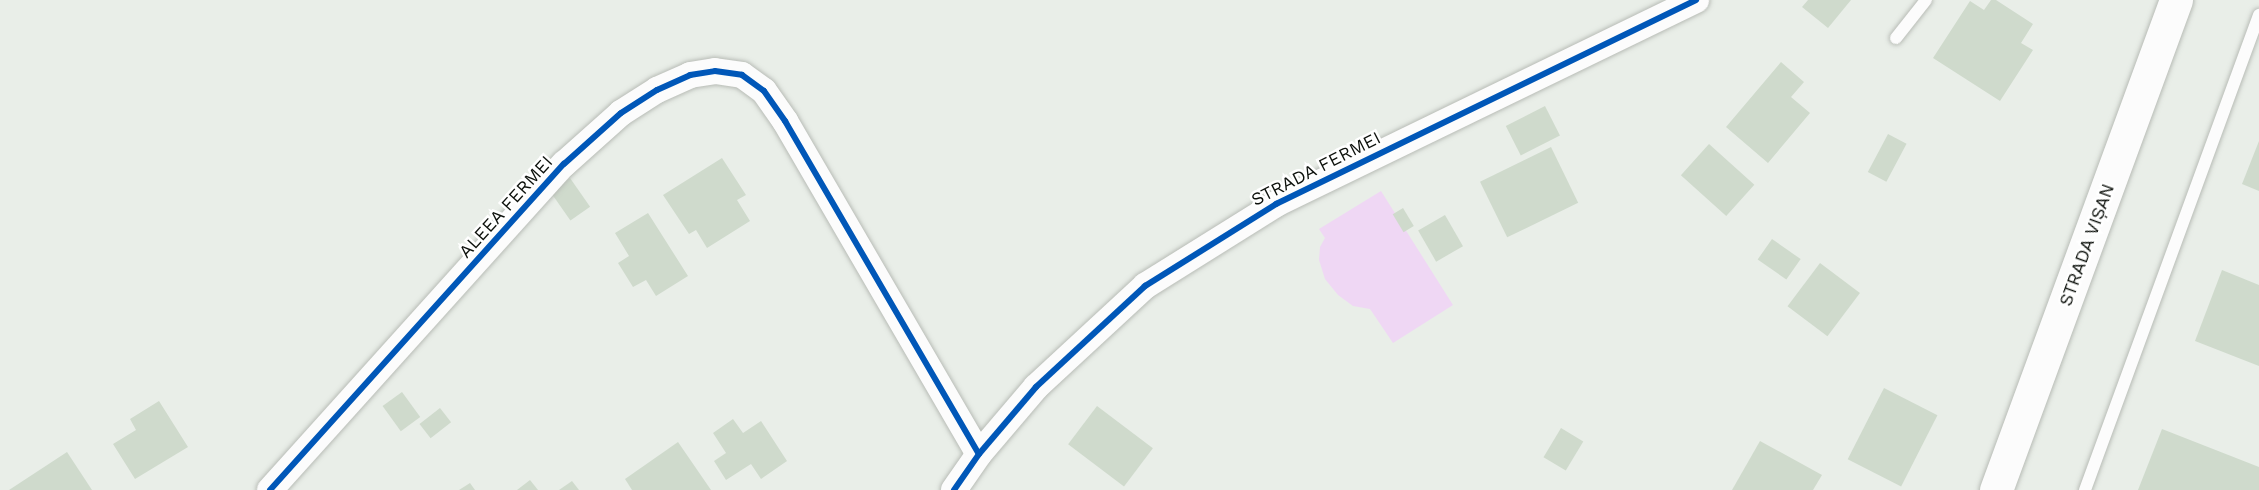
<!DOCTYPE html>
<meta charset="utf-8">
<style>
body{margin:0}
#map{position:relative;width:2259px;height:490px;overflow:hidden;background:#e9eee8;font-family:"Work Sans",sans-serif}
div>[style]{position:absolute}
.green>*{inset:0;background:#efd7f4}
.building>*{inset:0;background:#cfdacc;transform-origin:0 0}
.roads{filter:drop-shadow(0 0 2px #b8bcb6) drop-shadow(0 0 2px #b8bcb6)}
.lane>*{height:12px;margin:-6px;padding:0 6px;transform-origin:6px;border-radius:6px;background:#fcfcfc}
.street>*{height:26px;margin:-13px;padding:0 13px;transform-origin:13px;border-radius:13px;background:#fcfcfc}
.secondary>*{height:33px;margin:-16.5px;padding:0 16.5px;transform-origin:16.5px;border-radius:16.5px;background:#fcfcfc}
.cycleway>*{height:6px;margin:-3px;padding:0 3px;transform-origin:3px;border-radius:3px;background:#0057b8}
span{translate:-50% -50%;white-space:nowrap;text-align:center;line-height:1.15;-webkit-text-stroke:5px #fff;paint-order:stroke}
.street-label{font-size:18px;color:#0c100b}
</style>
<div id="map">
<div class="green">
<i style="clip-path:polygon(1381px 191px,1453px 305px,1393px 343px,1370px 309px,1353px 306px,1338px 295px,1325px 279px,1319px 260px,1320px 247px,1325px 238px,1319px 229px)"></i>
</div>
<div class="building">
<i style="clip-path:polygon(1808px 0,1851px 0,1828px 28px,1802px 7px)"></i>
<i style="clip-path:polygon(1991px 0,1996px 0,2033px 24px,2021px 43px,2033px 50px,2000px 101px,1933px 58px,1970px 1px,1984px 10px)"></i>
<i style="clip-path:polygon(1781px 62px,1804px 82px,1791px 97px,1810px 113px,1768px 163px,1726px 127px)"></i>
<i style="left:1545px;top:106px;width:33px;height:44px;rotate:63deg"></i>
<i style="left:1888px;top:134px;width:21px;height:43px;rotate:28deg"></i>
<i style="clip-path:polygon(2259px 141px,2259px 191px,2242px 184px)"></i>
<i style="left:1709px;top:144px;width:61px;height:42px;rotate:42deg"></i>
<i style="left:1551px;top:147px;width:62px;height:79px;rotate:64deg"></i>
<i style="clip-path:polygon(722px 158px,746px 195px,737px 200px,750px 221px,707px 248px,696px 230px,689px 234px,663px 195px)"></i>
<i style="left:570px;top:178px;width:35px;height:24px;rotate:55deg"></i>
<i style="left:1403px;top:208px;width:21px;height:12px;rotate:59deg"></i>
<i style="clip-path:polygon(648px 213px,688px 276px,656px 296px,646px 280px,633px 287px,618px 263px,629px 256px,615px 233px)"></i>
<i style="left:1445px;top:215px;width:36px;height:31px;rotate:60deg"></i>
<i style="left:1772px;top:239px;width:35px;height:25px;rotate:35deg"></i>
<i style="left:1820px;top:263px;width:50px;height:54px;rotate:37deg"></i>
<i style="clip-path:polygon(2222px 270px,2259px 285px,2259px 366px,2195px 341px)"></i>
<i style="left:1884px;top:388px;width:60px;height:80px;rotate:27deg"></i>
<i style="left:402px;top:392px;width:31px;height:24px;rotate:54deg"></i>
<i style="clip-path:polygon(159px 401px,188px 447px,135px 479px,113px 444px,136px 430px,130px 419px)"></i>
<i style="left:1097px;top:406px;width:70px;height:48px;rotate:37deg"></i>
<i style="left:440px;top:408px;width:18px;height:26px;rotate:52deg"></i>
<i style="clip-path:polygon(733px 419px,743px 433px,761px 421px,787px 461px,761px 479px,751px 464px,726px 480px,714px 461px,726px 453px,713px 433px)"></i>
<i style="left:1561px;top:428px;width:26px;height:34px;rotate:31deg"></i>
<i style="clip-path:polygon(2162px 429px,2259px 467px,2259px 490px,2138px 490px)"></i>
<i style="clip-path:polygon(1760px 441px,1822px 475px,1813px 490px,1732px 490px)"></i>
<i style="clip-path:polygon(678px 442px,711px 490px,632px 490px,625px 479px)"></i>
<i style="clip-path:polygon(67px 452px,92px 490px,9px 490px)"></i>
<i style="clip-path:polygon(530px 480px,538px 490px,517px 490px)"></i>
<i style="clip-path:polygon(572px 481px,579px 490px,559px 490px)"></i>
<i style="clip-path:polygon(470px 483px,475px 490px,459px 490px)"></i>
</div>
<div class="roads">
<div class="lane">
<i style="left:1896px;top:38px;width:48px;rotate:-51.7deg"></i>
<i style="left:2085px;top:490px;width:506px;rotate:-69.88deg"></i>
</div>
<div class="street">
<i style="left:270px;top:490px;width:439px;rotate:-48deg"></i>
<i style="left:564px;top:164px;width:76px;rotate:-41.8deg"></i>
<i style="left:621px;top:113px;width:43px;rotate:-32.6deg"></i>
<i style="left:657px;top:90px;width:36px;rotate:-24deg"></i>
<i style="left:690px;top:75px;width:25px;rotate:-9deg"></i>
<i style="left:715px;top:71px;width:27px;rotate:8deg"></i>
<i style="left:742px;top:75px;width:27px;rotate:36deg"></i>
<i style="left:764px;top:91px;width:37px;rotate:55deg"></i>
<i style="left:785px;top:121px;width:385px;rotate:59.8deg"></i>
<i style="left:954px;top:490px;width:44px;rotate:-55.2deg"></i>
<i style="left:979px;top:454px;width:88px;rotate:-49.6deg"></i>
<i style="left:1036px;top:387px;width:149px;rotate:-42.8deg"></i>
<i style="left:1145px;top:286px;width:155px;rotate:-32deg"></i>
<i style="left:1276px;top:204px;width:467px;rotate:-25.9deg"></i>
</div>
<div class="secondary">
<i style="left:1996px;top:490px;width:522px;rotate:-69.83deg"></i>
</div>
</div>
<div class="cycleway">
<i style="left:270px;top:490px;width:439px;rotate:-48deg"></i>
<i style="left:564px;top:164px;width:76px;rotate:-41.8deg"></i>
<i style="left:621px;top:113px;width:43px;rotate:-32.6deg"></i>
<i style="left:657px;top:90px;width:36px;rotate:-24deg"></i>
<i style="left:690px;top:75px;width:25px;rotate:-9deg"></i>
<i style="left:715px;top:71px;width:27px;rotate:8deg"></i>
<i style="left:742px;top:75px;width:27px;rotate:36deg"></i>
<i style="left:764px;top:91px;width:37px;rotate:55deg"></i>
<i style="left:785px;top:121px;width:385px;rotate:59.8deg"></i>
<i style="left:954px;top:490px;width:44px;rotate:-55.2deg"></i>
<i style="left:979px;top:454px;width:88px;rotate:-49.6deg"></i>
<i style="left:1036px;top:387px;width:149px;rotate:-42.8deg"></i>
<i style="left:1145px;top:286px;width:155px;rotate:-32deg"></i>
<i style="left:1276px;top:204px;width:467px;rotate:-25.9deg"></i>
</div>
<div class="street-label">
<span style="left:1316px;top:169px;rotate:-27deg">STRADA FERMEI</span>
<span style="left:506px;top:207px;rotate:-48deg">ALEEA FERMEI</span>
<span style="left:2087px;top:245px;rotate:-70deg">STRADA VIȘAN</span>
</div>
</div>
